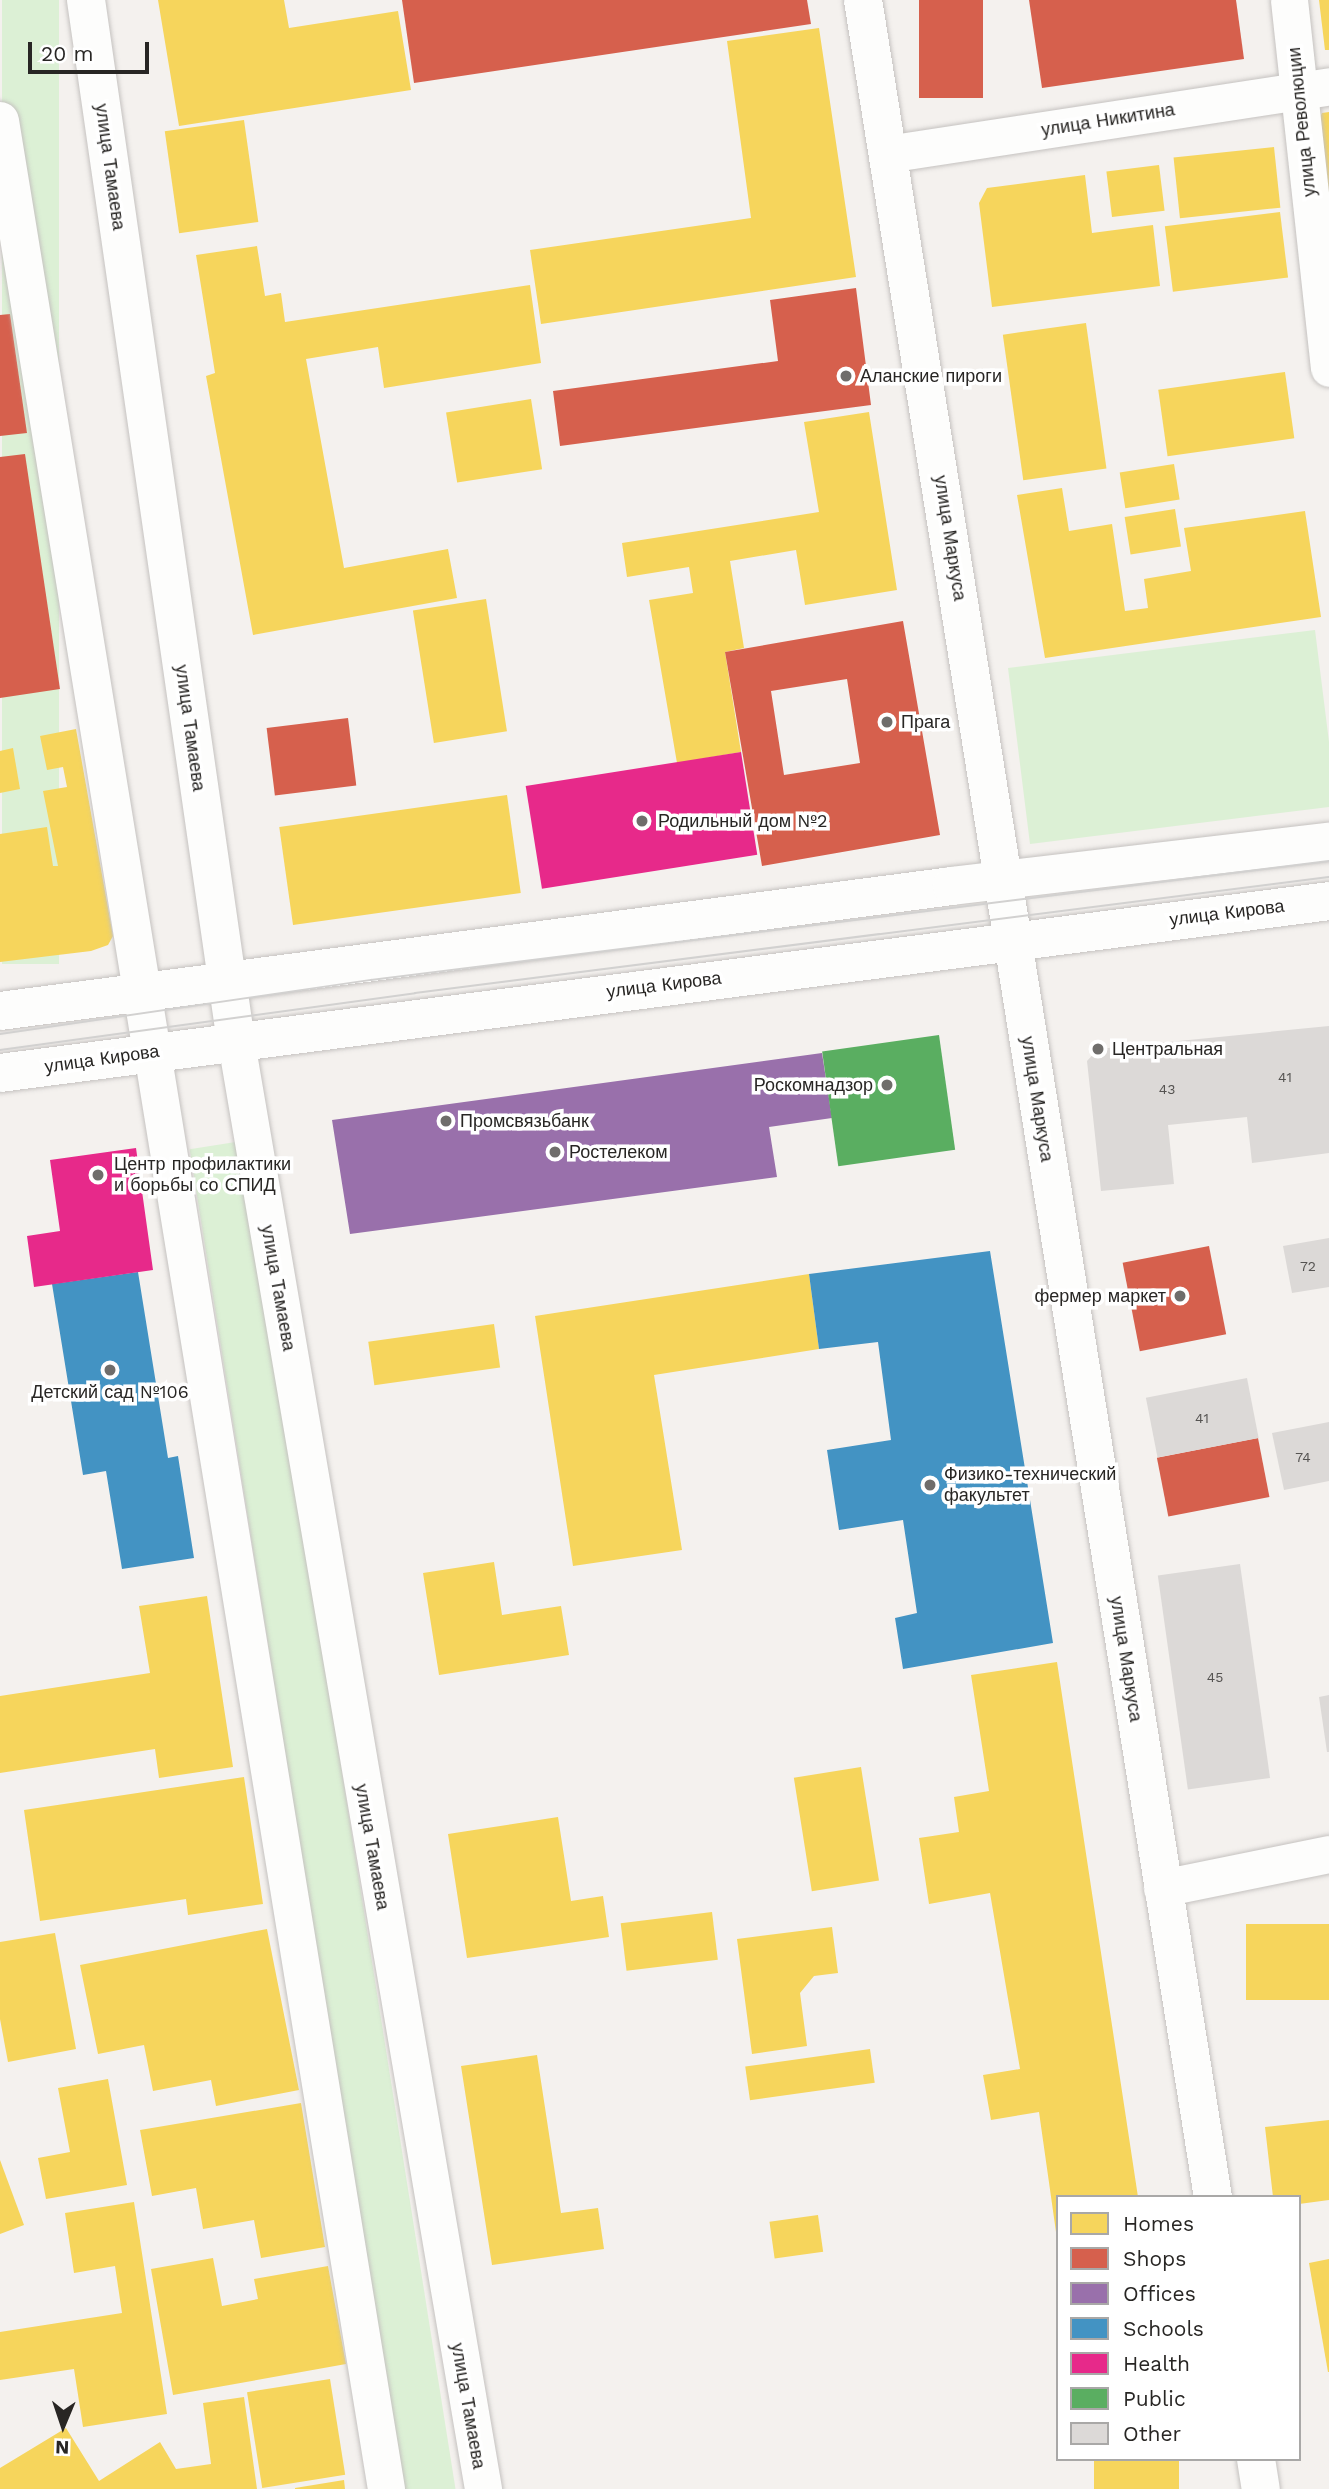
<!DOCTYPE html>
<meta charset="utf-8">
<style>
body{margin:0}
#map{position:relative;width:1329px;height:2489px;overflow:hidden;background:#f4f1ee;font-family:"Work Sans",sans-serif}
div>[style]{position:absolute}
.green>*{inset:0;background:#dcf0d5;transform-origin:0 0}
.homes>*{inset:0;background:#f6d55c;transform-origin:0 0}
.shops>*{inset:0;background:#d6604d;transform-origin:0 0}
.offices>*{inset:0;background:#9970ab}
.schools>*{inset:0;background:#4393c3}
.health>*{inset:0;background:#e7298a;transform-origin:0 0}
.public>*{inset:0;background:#5aae61;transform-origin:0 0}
.building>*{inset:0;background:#dcd9d7;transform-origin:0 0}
.roads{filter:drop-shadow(0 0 2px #c5c2c0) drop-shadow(0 0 2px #c5c2c0)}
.street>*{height:37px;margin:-18.5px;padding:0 18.5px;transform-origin:18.5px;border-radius:18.5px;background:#fdfdfc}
.secondary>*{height:38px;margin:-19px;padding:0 19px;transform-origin:19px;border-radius:19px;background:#fdfdfc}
.primary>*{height:38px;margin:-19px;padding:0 19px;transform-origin:19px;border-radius:19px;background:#fdfdfc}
.tram>*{height:2px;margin:-1px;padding:0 1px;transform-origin:1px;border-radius:1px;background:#d2d1d0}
.dots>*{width:19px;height:19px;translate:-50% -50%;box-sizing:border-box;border:4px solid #fff;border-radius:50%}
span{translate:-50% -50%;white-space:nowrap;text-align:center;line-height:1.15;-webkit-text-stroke:7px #fff;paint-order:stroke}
.number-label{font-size:14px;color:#555351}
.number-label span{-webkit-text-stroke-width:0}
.street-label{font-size:18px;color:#282624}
.poi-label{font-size:18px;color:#282624}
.left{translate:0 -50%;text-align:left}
.right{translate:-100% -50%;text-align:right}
.legend{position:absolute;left:1056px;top:2195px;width:245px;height:266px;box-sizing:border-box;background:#fff;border:2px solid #a9a8a7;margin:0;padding:9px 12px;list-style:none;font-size:21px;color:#282624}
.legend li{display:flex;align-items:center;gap:14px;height:35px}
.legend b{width:35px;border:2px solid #a9a8a7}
.north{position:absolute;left:28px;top:2391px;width:70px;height:70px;-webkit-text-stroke:5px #fff;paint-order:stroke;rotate:182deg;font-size:19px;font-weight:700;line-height:28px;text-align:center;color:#282624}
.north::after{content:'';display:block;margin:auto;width:24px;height:32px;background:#282624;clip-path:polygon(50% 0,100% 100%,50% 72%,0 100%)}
.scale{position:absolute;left:28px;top:42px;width:121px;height:32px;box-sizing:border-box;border:4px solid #282624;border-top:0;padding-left:9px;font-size:21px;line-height:24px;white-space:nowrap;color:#282624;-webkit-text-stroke:5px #fff;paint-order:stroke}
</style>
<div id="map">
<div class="green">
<i style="left:2px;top:0;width:57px;height:964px"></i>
<i style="clip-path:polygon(1315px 630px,1329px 742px,1329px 807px,1030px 844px,1008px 668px)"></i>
<i style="left:242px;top:1141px;width:1366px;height:53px;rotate:81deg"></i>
</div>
<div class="homes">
<i style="clip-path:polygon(158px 0,284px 0,289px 28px,398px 11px,411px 90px,179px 126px)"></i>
<i style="clip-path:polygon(1319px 0,1329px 0,1329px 50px,1325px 50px)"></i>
<i style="clip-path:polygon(819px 28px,856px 277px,541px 324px,530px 250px,751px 218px,727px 41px)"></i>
<i style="clip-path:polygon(1329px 112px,1329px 243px,1313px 131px,1322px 113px)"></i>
<i style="left:244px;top:120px;width:103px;height:80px;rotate:82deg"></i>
<i style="left:1274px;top:147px;width:61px;height:101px;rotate:84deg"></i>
<i style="left:1159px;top:165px;width:46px;height:53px;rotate:83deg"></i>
<i style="clip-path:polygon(1085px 175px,1092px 233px,1153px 225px,1160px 286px,992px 307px,979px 203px,987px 188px)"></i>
<i style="left:1280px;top:212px;width:66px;height:116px;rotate:83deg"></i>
<i style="clip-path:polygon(257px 246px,265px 296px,281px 293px,285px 322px,530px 285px,541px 363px,384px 388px,378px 347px,306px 359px,344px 568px,448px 549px,457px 598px,253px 635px,206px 376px,215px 373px,196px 255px)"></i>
<i style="left:1086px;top:323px;width:147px;height:84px;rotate:82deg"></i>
<i style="left:1285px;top:372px;width:67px;height:128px;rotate:82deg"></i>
<i style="left:531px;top:399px;width:71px;height:86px;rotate:81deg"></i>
<i style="clip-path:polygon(869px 412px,897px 590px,805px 605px,796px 550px,730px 561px,744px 648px,725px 652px,741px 752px,677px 763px,649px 600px,693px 593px,689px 567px,627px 577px,622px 543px,819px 512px,804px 422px)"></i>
<i style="left:1174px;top:464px;width:36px;height:55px;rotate:81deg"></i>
<i style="clip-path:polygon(1062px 488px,1069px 531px,1112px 524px,1125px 611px,1148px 608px,1144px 579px,1191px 571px,1184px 528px,1305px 511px,1321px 617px,1045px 658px,1017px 495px)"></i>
<i style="left:1175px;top:509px;width:38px;height:51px;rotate:81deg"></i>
<i style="left:486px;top:599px;width:134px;height:74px;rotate:81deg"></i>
<i style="clip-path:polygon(76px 729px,113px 936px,108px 945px,91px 951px,0 962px,0 834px,47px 827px,53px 866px,58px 866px,43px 791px,67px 787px,63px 767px,47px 770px,40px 736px)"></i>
<i style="clip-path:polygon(13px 748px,20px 789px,0 793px,0 751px)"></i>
<i style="left:507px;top:795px;width:99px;height:230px;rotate:82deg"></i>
<i style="clip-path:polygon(809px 1274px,819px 1349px,654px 1375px,682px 1550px,573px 1566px,535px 1316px)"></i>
<i style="left:494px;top:1324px;width:44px;height:127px;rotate:82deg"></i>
<i style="clip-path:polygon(494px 1562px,502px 1615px,561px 1606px,569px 1655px,439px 1675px,423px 1573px)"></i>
<i style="clip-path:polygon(207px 1596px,233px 1767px,159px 1778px,155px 1749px,0 1773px,0 1696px,150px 1673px,139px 1606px)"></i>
<i style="clip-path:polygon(1057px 1662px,1138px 2197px,1058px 2197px,1056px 2232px,1039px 2112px,991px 2120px,983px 2075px,1020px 2069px,990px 1893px,929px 1904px,919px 1838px,959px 1832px,954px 1797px,989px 1791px,971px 1675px)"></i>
<i style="left:861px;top:1767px;width:115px;height:68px;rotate:81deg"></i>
<i style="clip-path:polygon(244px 1777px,263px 1904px,188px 1915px,186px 1899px,40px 1921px,24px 1810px)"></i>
<i style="clip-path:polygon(558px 1817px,571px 1901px,603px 1896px,609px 1937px,467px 1958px,448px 1834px)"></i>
<i style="left:712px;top:1912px;width:48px;height:92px;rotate:83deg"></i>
<i style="left:1329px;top:1924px;width:76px;height:83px;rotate:90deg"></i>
<i style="clip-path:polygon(832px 1927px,838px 1973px,814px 1976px,800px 1993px,807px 2046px,752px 2054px,737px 1939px)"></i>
<i style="clip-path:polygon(267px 1929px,299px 2090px,216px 2106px,211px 2080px,153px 2091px,144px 2045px,98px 2054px,80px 1965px)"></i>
<i style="clip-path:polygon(55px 1933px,76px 2049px,8px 2062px,0 2019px,0 1942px)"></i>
<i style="left:870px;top:2049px;width:34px;height:126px;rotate:82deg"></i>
<i style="clip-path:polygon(537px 2055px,561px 2213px,598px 2208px,604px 2249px,492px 2265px,461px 2066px)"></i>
<i style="clip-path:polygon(108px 2079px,127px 2185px,46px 2199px,38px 2158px,70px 2152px,58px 2088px)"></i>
<i style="clip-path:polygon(301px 2103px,325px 2247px,261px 2258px,254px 2220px,203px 2229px,196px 2188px,152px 2196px,140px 2130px)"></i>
<i style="clip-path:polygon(1329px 2120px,1329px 2200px,1299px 2204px,1299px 2197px,1273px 2197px,1265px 2127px)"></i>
<i style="clip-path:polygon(0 2160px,24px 2225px,0 2234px)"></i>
<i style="clip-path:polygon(134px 2202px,167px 2414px,83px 2427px,74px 2369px,0 2380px,0 2332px,122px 2313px,115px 2266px,74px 2273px,65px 2213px)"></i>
<i style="left:818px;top:2215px;width:37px;height:49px;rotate:82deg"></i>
<i style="clip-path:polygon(213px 2258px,222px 2306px,258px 2299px,254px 2279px,328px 2266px,346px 2364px,173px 2395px,151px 2269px)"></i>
<i style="clip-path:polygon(1329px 2259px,1329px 2372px,1328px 2372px,1309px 2263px)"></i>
<i style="left:330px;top:2379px;width:97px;height:84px;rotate:81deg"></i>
<i style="clip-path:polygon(244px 2397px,257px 2489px,0 2489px,0 2468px,66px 2428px,99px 2481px,160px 2442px,176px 2469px,211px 2464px,203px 2403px)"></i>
<i style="left:1094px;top:2459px;width:85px;height:30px"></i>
<i style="clip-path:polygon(344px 2480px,345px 2489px,295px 2489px,295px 2488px)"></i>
</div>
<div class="shops">
<i style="clip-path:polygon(402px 0,807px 0,811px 24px,414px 83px)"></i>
<i style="left:919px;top:0;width:64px;height:98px"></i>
<i style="clip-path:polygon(1029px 0,1236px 0,1244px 59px,1042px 88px)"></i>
<i style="clip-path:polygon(856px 288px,871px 405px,560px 446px,553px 391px,778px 361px,770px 300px)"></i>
<i style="clip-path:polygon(10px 314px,27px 433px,0 436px,0 315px)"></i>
<i style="clip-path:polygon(25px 454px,60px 689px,0 698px,0 457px)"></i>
<i style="clip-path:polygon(evenodd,903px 621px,940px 835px,762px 866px,725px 652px,903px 621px,847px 679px,860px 763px,784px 775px,771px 691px,847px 679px)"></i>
<i style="left:348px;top:718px;width:68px;height:82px;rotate:83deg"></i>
<i style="left:1209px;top:1246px;width:90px;height:88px;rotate:79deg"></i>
<i style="left:1258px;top:1438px;width:60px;height:103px;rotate:79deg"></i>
</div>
<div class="offices">
<i style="clip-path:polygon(822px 1053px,832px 1118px,769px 1127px,777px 1177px,350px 1234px,332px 1120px)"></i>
</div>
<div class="schools">
<i style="clip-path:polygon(990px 1251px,1053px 1643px,903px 1669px,895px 1618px,917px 1613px,903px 1520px,839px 1530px,827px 1450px,891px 1440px,878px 1342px,819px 1349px,809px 1274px)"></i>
<i style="clip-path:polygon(138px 1272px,168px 1458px,178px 1456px,194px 1558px,122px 1569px,106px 1471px,83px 1475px,52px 1284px)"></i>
</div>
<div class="health">
<i style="left:741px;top:752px;width:104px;height:218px;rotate:81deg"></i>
<i style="clip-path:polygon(136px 1148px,153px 1270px,34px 1287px,27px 1236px,60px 1231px,50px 1160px)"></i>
</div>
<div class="public">
<i style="left:939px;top:1035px;width:116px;height:118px;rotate:82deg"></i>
</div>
<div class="building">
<i style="clip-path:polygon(1329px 1026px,1329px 1153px,1252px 1163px,1247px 1117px,1168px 1125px,1174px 1184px,1101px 1191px,1087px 1061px,1098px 1049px)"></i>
<i style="clip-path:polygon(1329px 1238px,1329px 1287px,1292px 1293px,1283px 1246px)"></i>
<i style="left:1247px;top:1378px;width:61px;height:103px;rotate:79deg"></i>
<i style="clip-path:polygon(1329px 1422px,1329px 1481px,1284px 1490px,1272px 1433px)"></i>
<i style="left:1240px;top:1564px;width:216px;height:83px;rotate:82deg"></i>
<i style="clip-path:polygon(1329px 1695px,1329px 1752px,1327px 1752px,1319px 1697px)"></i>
</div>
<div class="roads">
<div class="street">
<i style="left:1289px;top:0;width:370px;rotate:83.8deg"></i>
<i style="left:887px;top:154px;width:447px;rotate:-8.7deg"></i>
<i style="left:236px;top:1042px;width:1468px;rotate:80.31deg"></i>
<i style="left:152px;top:1052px;width:1456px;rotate:80.75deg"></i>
<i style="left:1162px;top:1888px;width:170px;rotate:-11.5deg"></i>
</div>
<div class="secondary">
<i style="left:86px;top:0;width:1053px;rotate:81.81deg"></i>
<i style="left:863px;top:0;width:2225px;rotate:80.95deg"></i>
<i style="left:0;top:121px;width:943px;rotate:80.73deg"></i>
<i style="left:1256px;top:2459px;width:30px;rotate:81deg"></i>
</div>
<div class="primary">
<i style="left:0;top:1011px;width:960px;rotate:-7.48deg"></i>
<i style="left:952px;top:886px;width:380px;rotate:-6.7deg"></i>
<i style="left:0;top:1073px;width:1340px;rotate:-7.37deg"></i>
</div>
</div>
<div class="tram">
<i style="left:0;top:1034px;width:375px;rotate:-8.3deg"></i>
<i style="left:371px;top:980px;width:965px;rotate:-7.08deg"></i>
<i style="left:0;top:1050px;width:419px;rotate:-7.8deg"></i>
<i style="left:415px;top:993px;width:921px;rotate:-7.23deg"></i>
</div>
<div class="dots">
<i style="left:846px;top:376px;background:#6f6d6b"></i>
<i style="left:887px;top:722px;background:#6f6d6b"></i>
<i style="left:642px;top:821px;background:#6f6d6b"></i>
<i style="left:1098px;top:1049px;background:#6f6d6b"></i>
<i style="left:887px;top:1085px;background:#6f6d6b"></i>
<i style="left:446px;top:1121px;background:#6f6d6b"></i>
<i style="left:555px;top:1152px;background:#6f6d6b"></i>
<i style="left:98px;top:1175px;background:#6f6d6b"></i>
<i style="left:1180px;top:1296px;background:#6f6d6b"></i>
<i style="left:110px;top:1370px;background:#6f6d6b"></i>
<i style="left:930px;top:1485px;background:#6f6d6b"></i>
</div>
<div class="number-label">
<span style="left:1285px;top:1077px">41</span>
<span style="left:1167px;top:1089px">43</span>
<span style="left:1308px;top:1266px">72</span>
<span style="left:1202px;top:1418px">41</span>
<span style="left:1303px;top:1457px">74</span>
<span style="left:1215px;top:1677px">45</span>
</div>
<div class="street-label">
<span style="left:1108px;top:120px;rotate:-9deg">улица Никитина</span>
<span style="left:1302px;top:122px;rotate:-96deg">улица Революции</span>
<span style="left:110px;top:167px;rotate:82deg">улица Тамаева</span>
<span style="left:950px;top:538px;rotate:81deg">улица Маркуса</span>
<span style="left:190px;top:728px;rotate:82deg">улица Тамаева</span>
<span style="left:1227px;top:913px;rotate:-7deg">улица Кирова</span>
<span style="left:664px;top:985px;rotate:-7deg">улица Кирова</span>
<span style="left:102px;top:1059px;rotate:-8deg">улица Кирова</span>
<span style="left:1037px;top:1099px;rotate:81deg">улица Маркуса</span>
<span style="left:278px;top:1288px;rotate:80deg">улица Тамаева</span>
<span style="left:1126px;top:1659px;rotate:81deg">улица Маркуса</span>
<span style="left:372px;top:1847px;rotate:80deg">улица Тамаева</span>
<span style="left:468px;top:2406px;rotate:80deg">улица Тамаева</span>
</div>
<div class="poi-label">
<span class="left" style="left:860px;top:376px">Аланские пироги</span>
<span class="left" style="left:901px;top:722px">Прага</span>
<span class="left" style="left:658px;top:821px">Родильный дом №2</span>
<span class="left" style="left:1112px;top:1049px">Центральная</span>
<span class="right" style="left:873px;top:1085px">Роскомнадзор</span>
<span class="left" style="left:460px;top:1121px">Промсвязьбанк</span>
<span class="left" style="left:569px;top:1152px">Ростелеком</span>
<span class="left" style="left:114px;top:1175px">Центр профилактики<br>и борьбы со СПИД</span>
<span class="right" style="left:1166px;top:1296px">фермер маркет</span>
<span style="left:110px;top:1392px">Детский сад №106</span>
<span class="left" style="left:944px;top:1485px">Физико-технический<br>факультет</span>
</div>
<ul class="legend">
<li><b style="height:19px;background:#f6d55c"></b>Homes</li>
<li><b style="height:19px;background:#d6604d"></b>Shops</li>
<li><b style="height:19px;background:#9970ab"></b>Offices</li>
<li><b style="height:19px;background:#4393c3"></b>Schools</li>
<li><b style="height:19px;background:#e7298a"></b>Health</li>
<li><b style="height:19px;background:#5aae61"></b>Public</li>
<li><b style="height:19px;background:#dcd9d7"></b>Other</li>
</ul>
<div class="north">N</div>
<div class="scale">20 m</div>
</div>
